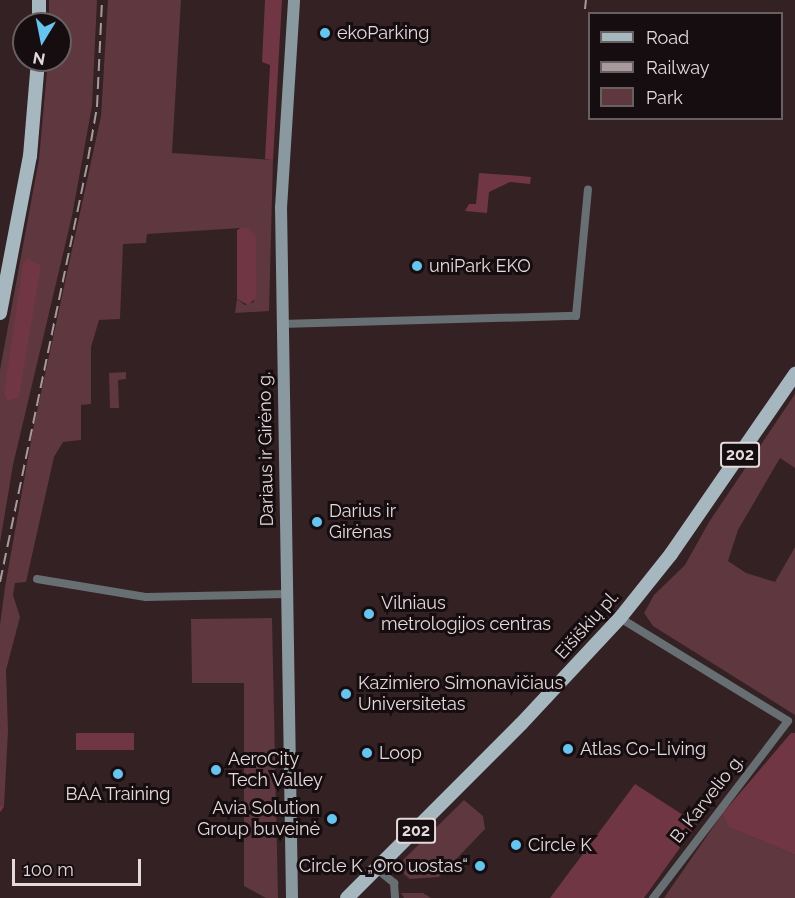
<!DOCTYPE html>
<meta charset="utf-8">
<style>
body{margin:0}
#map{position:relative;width:795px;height:898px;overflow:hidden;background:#332124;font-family:Raleway,sans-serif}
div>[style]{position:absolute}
.green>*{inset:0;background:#5e373f}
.forest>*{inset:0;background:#713643;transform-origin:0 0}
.street>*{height:8px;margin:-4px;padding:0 4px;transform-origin:4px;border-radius:4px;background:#676f73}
.secondary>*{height:12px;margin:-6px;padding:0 6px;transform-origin:6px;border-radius:6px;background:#8a989f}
.primary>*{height:14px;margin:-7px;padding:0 7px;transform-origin:7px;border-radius:7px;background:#a6b7c0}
.rail>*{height:2px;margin-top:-1px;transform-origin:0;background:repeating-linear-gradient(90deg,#a89a9c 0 12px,transparent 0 18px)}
.dots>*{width:16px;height:16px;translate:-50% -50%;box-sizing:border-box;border:3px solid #150d0f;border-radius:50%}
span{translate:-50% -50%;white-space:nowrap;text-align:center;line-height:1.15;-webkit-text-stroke:6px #150d0f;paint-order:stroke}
.shield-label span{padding:2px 4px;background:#150d0f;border:2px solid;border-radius:4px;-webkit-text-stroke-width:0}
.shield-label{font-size:16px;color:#e5d9db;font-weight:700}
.poi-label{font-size:18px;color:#e5d9db}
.left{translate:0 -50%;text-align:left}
.right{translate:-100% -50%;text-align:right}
.street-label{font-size:18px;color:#e5d9db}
.legend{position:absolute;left:588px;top:12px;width:195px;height:108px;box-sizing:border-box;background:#150d0f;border:2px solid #685f61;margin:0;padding:8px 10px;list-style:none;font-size:18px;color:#e5d9db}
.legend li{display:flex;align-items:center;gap:12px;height:30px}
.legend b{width:30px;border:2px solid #685f61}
.north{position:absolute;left:12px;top:12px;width:60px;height:60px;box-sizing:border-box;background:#150d0f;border:2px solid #685f61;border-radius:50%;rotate:190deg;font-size:16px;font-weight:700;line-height:24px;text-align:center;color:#e5d9db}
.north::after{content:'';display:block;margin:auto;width:21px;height:27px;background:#67c4ef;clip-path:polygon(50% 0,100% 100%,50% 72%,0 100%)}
.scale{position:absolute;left:12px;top:859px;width:129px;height:27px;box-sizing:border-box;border:3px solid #e5d9db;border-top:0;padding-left:8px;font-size:18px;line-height:21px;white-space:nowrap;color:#e5d9db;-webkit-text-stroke:4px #150d0f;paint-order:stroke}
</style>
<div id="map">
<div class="green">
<i style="clip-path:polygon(49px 0,97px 0,92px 106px,72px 216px,13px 465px,0 543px,0 370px,39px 159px,48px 60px,60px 60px,60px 24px,49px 24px)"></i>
<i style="clip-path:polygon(108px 0,181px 0,172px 153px,273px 160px,269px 311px,235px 313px,237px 299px,245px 305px,254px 302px,241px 228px,147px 234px,146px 243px,123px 244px,120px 319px,99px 320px,91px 347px,91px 404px,81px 405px,81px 440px,63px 442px,54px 457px,26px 582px,15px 583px,13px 595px,20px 617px,6px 670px,8px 731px,4px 807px,0 804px,0 625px,5px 587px,33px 430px,101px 116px)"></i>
<i style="clip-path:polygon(126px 372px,126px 379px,118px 380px,119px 408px,110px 408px,109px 373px)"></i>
<i style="clip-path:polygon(795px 394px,795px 468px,780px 458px,738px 530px,728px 561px,746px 573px,775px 582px,795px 547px,795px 715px,653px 626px,644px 613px,654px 595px,685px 565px,709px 522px)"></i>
<i style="clip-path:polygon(272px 618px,278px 898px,266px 898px,244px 886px,244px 683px,192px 683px,191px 619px)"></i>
<i style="clip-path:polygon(464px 800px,483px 816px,485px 829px,439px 877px,410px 879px,404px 874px,401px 862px)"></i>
<i style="clip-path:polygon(722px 814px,730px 827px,795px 855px,795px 898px,664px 898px)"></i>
<i style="clip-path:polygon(401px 893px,423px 893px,431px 898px,404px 898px)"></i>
</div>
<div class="forest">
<i style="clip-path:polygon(265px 0,282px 0,273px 160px,265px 159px,270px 65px,262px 62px)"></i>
<i style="clip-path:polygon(479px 173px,521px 176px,531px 177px,530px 184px,510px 182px,489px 192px,487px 213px,465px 211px,469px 204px,476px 204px)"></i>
<i style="clip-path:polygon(241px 228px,248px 228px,256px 236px,256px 298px,248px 305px,237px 299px,237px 230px)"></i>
<i style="clip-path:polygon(28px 259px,40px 265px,40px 272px,19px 397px,7px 401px,4px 393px,23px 264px)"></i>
<i style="left:76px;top:733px;width:58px;height:17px"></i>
<i style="clip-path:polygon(791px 733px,795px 733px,795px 855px,729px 827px,722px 814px)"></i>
<i style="clip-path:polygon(635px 784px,697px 824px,644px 898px,550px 898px)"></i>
<i style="left:0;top:804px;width:5px;height:94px;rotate:37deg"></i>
</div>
<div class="street">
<i style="left:281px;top:324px;width:295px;rotate:-1.6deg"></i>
<i style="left:576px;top:316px;width:127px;rotate:-84.6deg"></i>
<i style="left:37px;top:579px;width:110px;rotate:9.4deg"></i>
<i style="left:146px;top:597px;width:140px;rotate:-1.2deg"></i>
<i style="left:620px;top:618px;width:197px;rotate:31.5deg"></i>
<i style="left:788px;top:721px;width:223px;rotate:127.3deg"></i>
<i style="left:378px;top:870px;width:21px;rotate:39deg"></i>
<i style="left:394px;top:883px;width:15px;rotate:86deg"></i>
</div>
<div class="secondary">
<i style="left:292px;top:898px;width:690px;rotate:-90.91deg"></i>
<i style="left:281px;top:208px;width:208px;rotate:-86.4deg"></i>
</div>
<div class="primary">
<i style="left:39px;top:24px;width:24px;rotate:-90deg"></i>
<i style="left:0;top:313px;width:160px;rotate:-79.2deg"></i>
<i style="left:30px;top:156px;width:96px;rotate:-85.2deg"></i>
<i style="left:347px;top:898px;width:246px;rotate:-45deg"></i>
<i style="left:521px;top:724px;width:145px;rotate:-47deg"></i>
<i style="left:620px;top:618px;width:82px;rotate:-51.4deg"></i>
<i style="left:671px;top:554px;width:219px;rotate:-55.4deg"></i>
</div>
<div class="rail">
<i style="left:585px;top:9px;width:9px;rotate:-84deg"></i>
<i style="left:0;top:582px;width:432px;rotate:-78.2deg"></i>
<i style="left:88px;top:159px;width:53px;rotate:-80.2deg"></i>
<i style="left:97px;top:107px;width:107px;rotate:-87.3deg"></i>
</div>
<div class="dots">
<i style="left:325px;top:33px;background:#67c4ef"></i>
<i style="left:417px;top:266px;background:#67c4ef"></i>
<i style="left:317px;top:522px;background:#67c4ef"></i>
<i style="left:369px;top:614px;background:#67c4ef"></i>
<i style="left:346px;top:694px;background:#67c4ef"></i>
<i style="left:568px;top:749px;background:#67c4ef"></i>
<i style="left:367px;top:753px;background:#67c4ef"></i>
<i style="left:216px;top:770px;background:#67c4ef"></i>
<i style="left:118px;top:774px;background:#67c4ef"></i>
<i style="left:332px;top:819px;background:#67c4ef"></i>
<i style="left:516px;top:845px;background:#67c4ef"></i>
<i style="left:480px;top:866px;background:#67c4ef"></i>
</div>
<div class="shield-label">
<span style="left:740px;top:455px">202</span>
<span style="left:416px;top:831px">202</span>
</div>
<div class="poi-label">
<span class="left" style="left:337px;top:33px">ekoParking</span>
<span class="left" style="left:429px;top:266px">uniPark EKO</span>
<span class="left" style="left:329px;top:522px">Darius ir<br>Girėnas</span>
<span class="left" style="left:381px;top:614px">Vilniaus<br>metrologijos centras</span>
<span class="left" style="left:358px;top:694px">Kazimiero Simonavičiaus<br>Universitetas</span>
<span class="left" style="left:580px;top:749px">Atlas Co-Living</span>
<span class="left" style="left:379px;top:753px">Loop</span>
<span class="left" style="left:228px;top:770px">AeroCity<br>Tech Valley</span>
<span style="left:118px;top:794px">BAA Training</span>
<span class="right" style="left:320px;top:819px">Avia Solution<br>Group buveinė</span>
<span class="left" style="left:528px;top:845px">Circle K</span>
<span class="right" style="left:468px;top:866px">Circle K „Oro uostas“</span>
</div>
<div class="street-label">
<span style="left:266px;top:449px;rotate:-91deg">Dariaus ir Girėno g.</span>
<span style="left:587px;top:625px;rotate:-48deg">Eišiškių pl.</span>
<span style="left:707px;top:799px;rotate:-52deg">B. Karvelio g.</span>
</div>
<ul class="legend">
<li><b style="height:8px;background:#a6b7c0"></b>Road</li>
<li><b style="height:8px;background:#a89a9c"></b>Railway</li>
<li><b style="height:16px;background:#5e373f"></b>Park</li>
</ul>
<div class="north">N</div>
<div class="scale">100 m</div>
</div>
